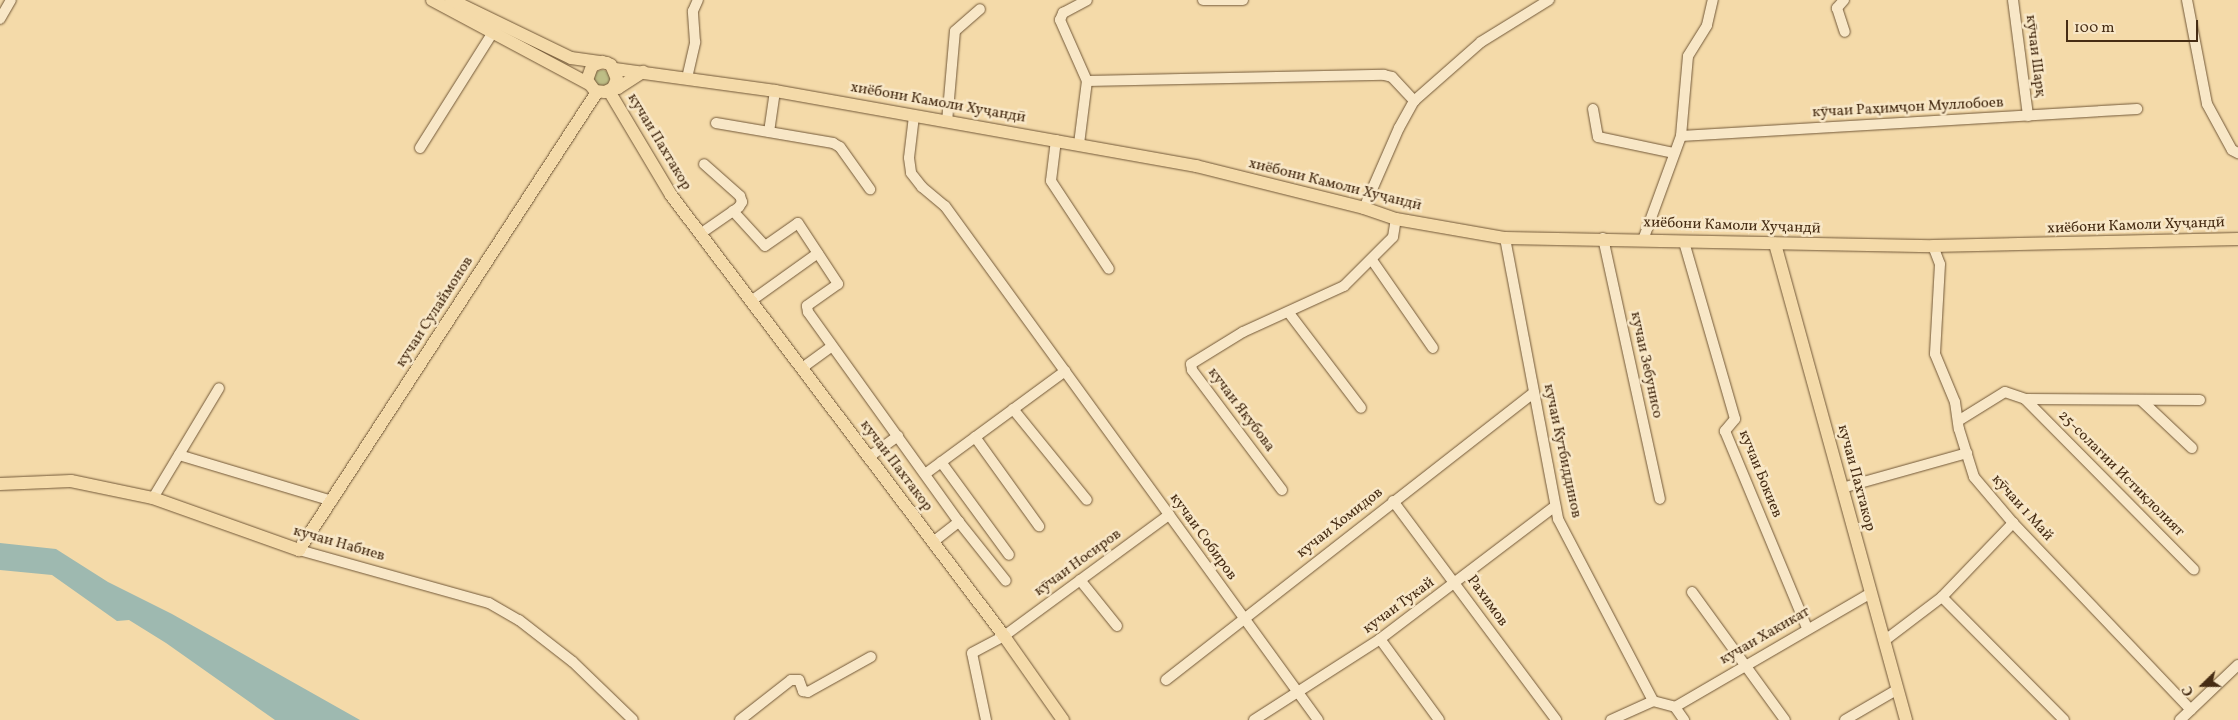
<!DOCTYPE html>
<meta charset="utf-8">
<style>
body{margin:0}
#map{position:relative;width:2238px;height:720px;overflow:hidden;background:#f4daa9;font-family:Vollkorn,serif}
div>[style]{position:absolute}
.green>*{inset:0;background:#bebe86}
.round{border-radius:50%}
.water>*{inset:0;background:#9eb9b0}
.roads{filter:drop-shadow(0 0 1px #725838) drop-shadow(0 0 1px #725838)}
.minor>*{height:10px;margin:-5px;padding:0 5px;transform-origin:5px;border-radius:5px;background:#f8e7c7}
.major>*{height:12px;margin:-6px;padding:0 6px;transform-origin:6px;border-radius:6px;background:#f4daa9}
span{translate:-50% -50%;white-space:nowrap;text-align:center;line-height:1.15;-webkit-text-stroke:5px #f8e7c7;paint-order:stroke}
.street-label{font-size:15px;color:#462c13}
.north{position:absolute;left:2178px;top:660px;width:50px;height:50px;-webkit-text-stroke:4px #f8e7c7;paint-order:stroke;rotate:248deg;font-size:14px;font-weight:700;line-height:20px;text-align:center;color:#462c13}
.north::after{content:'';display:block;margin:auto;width:18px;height:22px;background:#462c13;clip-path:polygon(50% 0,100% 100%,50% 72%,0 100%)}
.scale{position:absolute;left:2066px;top:20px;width:132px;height:22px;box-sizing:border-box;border:2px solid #462c13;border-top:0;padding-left:6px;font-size:15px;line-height:18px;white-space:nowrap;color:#462c13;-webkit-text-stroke:4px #f8e7c7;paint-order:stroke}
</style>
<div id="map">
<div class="green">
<i class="round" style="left:594px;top:70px;width:16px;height:16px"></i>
</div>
<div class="water">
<i style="clip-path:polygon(0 543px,56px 549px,108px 582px,172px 614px,360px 720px,275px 720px,166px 643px,129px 620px,117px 621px,52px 575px,0 570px)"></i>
</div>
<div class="roads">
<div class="minor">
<i style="left:1203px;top:0;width:40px"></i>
<i style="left:1844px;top:0;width:11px;rotate:131deg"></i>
<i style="left:1837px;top:8px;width:25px;rotate:72deg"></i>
<i style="left:2013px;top:0;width:117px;rotate:82.6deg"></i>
<i style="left:2187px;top:0;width:106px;rotate:79.1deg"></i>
<i style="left:2207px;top:104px;width:52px;rotate:61.5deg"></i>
<i style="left:2232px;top:150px;width:7px;rotate:27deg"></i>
<i style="left:0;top:19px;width:22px;rotate:-60deg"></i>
<i style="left:687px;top:78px;width:37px;rotate:-77deg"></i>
<i style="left:695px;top:42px;width:31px;rotate:-94deg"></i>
<i style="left:693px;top:11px;width:12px;rotate:-66deg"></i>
<i style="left:1087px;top:81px;width:67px;rotate:-113.9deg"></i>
<i style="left:1060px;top:20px;width:8px;rotate:-67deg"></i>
<i style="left:1063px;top:13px;width:27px;rotate:-28deg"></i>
<i style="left:1593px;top:109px;width:28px;rotate:80deg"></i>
<i style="left:1598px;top:137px;width:78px;rotate:11.9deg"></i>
<i style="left:914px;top:116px;width:42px;rotate:96.8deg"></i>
<i style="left:909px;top:158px;width:15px;rotate:82deg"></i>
<i style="left:911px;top:173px;width:18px;rotate:52deg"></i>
<i style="left:922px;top:187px;width:30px;rotate:40deg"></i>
<i style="left:945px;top:206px;width:635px;rotate:54.03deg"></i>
<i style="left:947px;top:122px;width:91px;rotate:-85deg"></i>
<i style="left:955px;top:31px;width:33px;rotate:-41deg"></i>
<i style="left:716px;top:123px;width:119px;rotate:9.7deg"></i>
<i style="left:833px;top:143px;width:8px;rotate:30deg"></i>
<i style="left:840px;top:147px;width:52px;rotate:54.5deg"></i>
<i style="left:769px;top:132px;width:41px;rotate:-81.7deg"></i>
<i style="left:1681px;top:136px;width:457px;rotate:-3.4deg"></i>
<i style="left:1056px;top:140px;width:41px;rotate:97deg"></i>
<i style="left:1051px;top:181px;width:105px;rotate:56.6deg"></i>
<i style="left:1079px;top:144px;width:64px;rotate:-82.8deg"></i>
<i style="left:1087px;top:81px;width:297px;rotate:-1.2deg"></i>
<i style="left:1384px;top:75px;width:8px;rotate:14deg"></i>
<i style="left:1392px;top:77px;width:33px;rotate:47deg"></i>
<i style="left:420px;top:148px;width:137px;rotate:-57.8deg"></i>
<i style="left:1364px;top:208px;width:87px;rotate:-66.4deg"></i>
<i style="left:1399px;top:128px;width:31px;rotate:-61deg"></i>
<i style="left:1414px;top:101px;width:89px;rotate:-41.4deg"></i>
<i style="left:1481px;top:42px;width:80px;rotate:-31.7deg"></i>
<i style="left:733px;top:211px;width:47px;rotate:47.6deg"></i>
<i style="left:765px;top:246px;width:40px;rotate:-34.9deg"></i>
<i style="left:798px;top:223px;width:73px;rotate:56.7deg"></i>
<i style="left:838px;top:284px;width:38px;rotate:145deg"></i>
<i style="left:807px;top:306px;width:6px;rotate:81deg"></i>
<i style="left:808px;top:312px;width:259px;rotate:54.3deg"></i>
<i style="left:959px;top:522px;width:75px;rotate:51.5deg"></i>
<i style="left:700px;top:234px;width:47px;rotate:-34.7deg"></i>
<i style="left:739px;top:207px;width:6px;rotate:-59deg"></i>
<i style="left:742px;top:202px;width:6px;rotate:-108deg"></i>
<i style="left:740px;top:196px;width:48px;rotate:-138.4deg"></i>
<i style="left:1505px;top:238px;width:286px;rotate:79.3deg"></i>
<i style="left:1558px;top:519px;width:205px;rotate:62.4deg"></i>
<i style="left:1653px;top:701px;width:23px;rotate:15deg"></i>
<i style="left:1675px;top:707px;width:16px;rotate:55deg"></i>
<i style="left:1603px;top:238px;width:267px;rotate:77.7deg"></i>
<i style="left:1643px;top:240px;width:111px;rotate:-69.9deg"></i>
<i style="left:1681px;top:136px;width:80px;rotate:-85deg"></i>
<i style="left:1688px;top:56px;width:36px;rotate:-58deg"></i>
<i style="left:1707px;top:25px;width:26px;rotate:-77deg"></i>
<i style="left:1684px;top:242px;width:184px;rotate:73.9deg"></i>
<i style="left:1735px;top:419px;width:16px;rotate:130deg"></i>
<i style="left:1725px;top:431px;width:213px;rotate:67.4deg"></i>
<i style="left:1933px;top:246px;width:19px;rotate:69deg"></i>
<i style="left:1940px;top:264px;width:90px;rotate:93.2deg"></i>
<i style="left:1935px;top:354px;width:52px;rotate:67.4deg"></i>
<i style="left:1955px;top:402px;width:27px;rotate:82deg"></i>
<i style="left:1959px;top:429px;width:50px;rotate:72.6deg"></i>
<i style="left:1974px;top:477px;width:60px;rotate:49.7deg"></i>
<i style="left:2013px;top:523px;width:258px;rotate:46.4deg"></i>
<i style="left:1372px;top:260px;width:107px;rotate:55.3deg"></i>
<i style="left:751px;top:301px;width:82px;rotate:-35.6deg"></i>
<i style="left:1289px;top:313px;width:119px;rotate:52.8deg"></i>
<i style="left:802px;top:368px;width:37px;rotate:-36deg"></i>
<i style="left:2025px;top:399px;width:240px;rotate:45.3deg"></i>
<i style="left:2141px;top:400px;width:70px;rotate:43.3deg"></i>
<i style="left:1013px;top:409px;width:117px;rotate:50.9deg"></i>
<i style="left:1958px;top:421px;width:55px;rotate:-31.7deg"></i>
<i style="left:2005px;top:392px;width:21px;rotate:19deg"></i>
<i style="left:2025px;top:399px;width:175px;rotate:0.3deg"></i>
<i style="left:975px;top:437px;width:110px;rotate:54.3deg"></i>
<i style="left:179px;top:455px;width:160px;rotate:16.7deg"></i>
<i style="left:869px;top:457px;width:36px;rotate:-36deg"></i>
<i style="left:941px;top:462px;width:115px;rotate:53.8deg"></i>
<i style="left:925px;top:474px;width:174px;rotate:-36.3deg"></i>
<i style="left:1842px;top:488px;width:130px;rotate:-15.6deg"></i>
<i style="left:1282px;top:490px;width:150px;rotate:-126.9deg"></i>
<i style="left:1192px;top:370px;width:6px;rotate:-99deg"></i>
<i style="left:1191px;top:364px;width:61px;rotate:-31.6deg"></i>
<i style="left:1243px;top:332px;width:111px;rotate:-24.5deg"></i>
<i style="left:1344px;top:286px;width:69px;rotate:-45deg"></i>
<i style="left:1393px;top:237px;width:18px;rotate:-81deg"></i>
<i style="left:153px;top:498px;width:128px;rotate:-59deg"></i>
<i style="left:1393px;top:501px;width:273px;rotate:53.3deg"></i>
<i style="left:933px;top:542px;width:33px;rotate:-38deg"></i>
<i style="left:299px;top:550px;width:197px;rotate:15.6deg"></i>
<i style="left:489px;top:603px;width:34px;rotate:30deg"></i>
<i style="left:519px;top:620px;width:68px;rotate:37.9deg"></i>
<i style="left:573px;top:662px;width:83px;rotate:44deg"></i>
<i style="left:1080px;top:580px;width:59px;rotate:51.2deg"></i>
<i style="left:1692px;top:592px;width:158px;rotate:54deg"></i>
<i style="left:1942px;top:597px;width:173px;rotate:45.2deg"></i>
<i style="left:1380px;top:639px;width:100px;rotate:53.9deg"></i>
<i style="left:1884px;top:641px;width:73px;rotate:-37.2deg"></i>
<i style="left:1942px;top:597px;width:103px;rotate:-46.2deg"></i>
<i style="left:1166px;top:680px;width:467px;rotate:-38deg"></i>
<i style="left:1675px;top:707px;width:227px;rotate:-30.2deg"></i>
<i style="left:740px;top:720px;width:65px;rotate:-38.1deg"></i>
<i style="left:791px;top:680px;width:8px"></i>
<i style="left:799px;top:680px;width:12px;rotate:70deg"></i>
<i style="left:803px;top:691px;width:5px;rotate:11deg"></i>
<i style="left:808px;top:692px;width:72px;rotate:-29.1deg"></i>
<i style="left:986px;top:720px;width:68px;rotate:-101.8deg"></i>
<i style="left:972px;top:653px;width:36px;rotate:-28deg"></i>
<i style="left:1004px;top:636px;width:205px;rotate:-36.3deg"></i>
<i style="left:1254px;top:720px;width:150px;rotate:-32.7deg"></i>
<i style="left:1380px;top:639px;width:220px;rotate:-37.2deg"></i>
<i style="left:1611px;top:720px;width:46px;rotate:-24.3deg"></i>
<i style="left:1845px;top:720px;width:61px;rotate:-30.3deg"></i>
<i style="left:2180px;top:720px;width:80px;rotate:-43.5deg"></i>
</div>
<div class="major">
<i style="left:432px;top:0;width:178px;rotate:28.1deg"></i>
<i style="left:451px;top:0;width:133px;rotate:25.8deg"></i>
<i style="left:571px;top:58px;width:36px;rotate:8deg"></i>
<i style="left:607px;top:63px;width:4px;rotate:27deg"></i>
<i style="left:611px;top:65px;width:15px;rotate:67deg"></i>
<i style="left:617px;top:79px;width:10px;rotate:114deg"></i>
<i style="left:613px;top:88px;width:9px;rotate:153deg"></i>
<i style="left:605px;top:92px;width:10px;rotate:-174deg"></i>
<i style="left:595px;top:91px;width:14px;rotate:-126deg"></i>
<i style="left:587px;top:80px;width:15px;rotate:-70deg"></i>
<i style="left:592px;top:66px;width:11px;rotate:-22deg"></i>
<i style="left:615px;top:69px;width:162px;rotate:7.8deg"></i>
<i style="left:775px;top:91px;width:428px;rotate:10.1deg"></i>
<i style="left:1196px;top:166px;width:173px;rotate:14deg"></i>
<i style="left:1364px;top:208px;width:34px;rotate:19deg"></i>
<i style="left:1396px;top:219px;width:111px;rotate:9.9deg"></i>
<i style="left:1505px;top:238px;width:428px;rotate:1.1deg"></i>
<i style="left:1933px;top:246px;width:305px;rotate:-1.3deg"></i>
<i style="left:613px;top:88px;width:5px"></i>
<i style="left:618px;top:88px;width:30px;rotate:-33deg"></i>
<i style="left:609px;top:91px;width:121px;rotate:59.2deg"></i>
<i style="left:671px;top:195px;width:553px;rotate:52.94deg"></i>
<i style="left:1004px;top:636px;width:103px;rotate:54.9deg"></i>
<i style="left:1775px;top:244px;width:494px;rotate:74.6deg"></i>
<i style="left:0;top:484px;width:71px;rotate:-2.4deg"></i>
<i style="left:71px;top:481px;width:84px;rotate:11.7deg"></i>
<i style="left:153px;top:498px;width:155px;rotate:19.6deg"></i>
<i style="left:299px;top:550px;width:546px;rotate:-56.95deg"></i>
</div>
</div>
<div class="street-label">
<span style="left:2035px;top:56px;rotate:83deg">кӯчаи Шарқ</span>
<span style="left:938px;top:103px;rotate:10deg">хиёбони Камоли Хуҷандӣ</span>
<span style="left:1908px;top:108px;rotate:-3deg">кӯчаи Раҳимҷон Муллобоев</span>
<span style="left:659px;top:142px;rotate:59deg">кучаи Пахтакор</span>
<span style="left:1335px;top:185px;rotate:14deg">хиёбони Камоли Хуҷандӣ</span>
<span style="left:1732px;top:226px;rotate:2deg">хиёбони Камоли Хуҷандӣ</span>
<span style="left:2136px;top:226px;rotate:-2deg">хиёбони Камоли Хуҷандӣ</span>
<span style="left:435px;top:312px;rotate:-57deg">кучаи Сулаймонов</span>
<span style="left:1646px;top:365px;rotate:78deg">кучаи Зебунисо</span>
<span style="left:1241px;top:410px;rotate:53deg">кучаи Якубова</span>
<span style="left:1562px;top:451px;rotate:78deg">кучаи Кутбиддинов</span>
<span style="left:896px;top:466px;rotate:53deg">кучаи Пахтакор</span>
<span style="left:1760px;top:474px;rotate:68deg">кучаи Бокиев</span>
<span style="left:2121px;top:474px;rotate:45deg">25-солагии Истиқлолият</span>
<span style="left:1856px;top:478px;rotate:75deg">кучаи Пахтакор</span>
<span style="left:2022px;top:508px;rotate:48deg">кӯчаи 1 Май</span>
<span style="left:1340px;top:523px;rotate:-38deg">кучаи Хомидов</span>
<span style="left:1203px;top:537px;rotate:54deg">кучаи Собиров</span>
<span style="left:339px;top:544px;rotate:16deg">кучаи Набиев</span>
<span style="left:1078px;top:563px;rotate:-36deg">кӯчаи Носиров</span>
<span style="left:1487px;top:601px;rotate:54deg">Рахимов</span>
<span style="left:1399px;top:606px;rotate:-36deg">кучаи Тукай</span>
<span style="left:1765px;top:636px;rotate:-30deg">кучаи Хакикат</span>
</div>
<div class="north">С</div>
<div class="scale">100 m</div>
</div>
